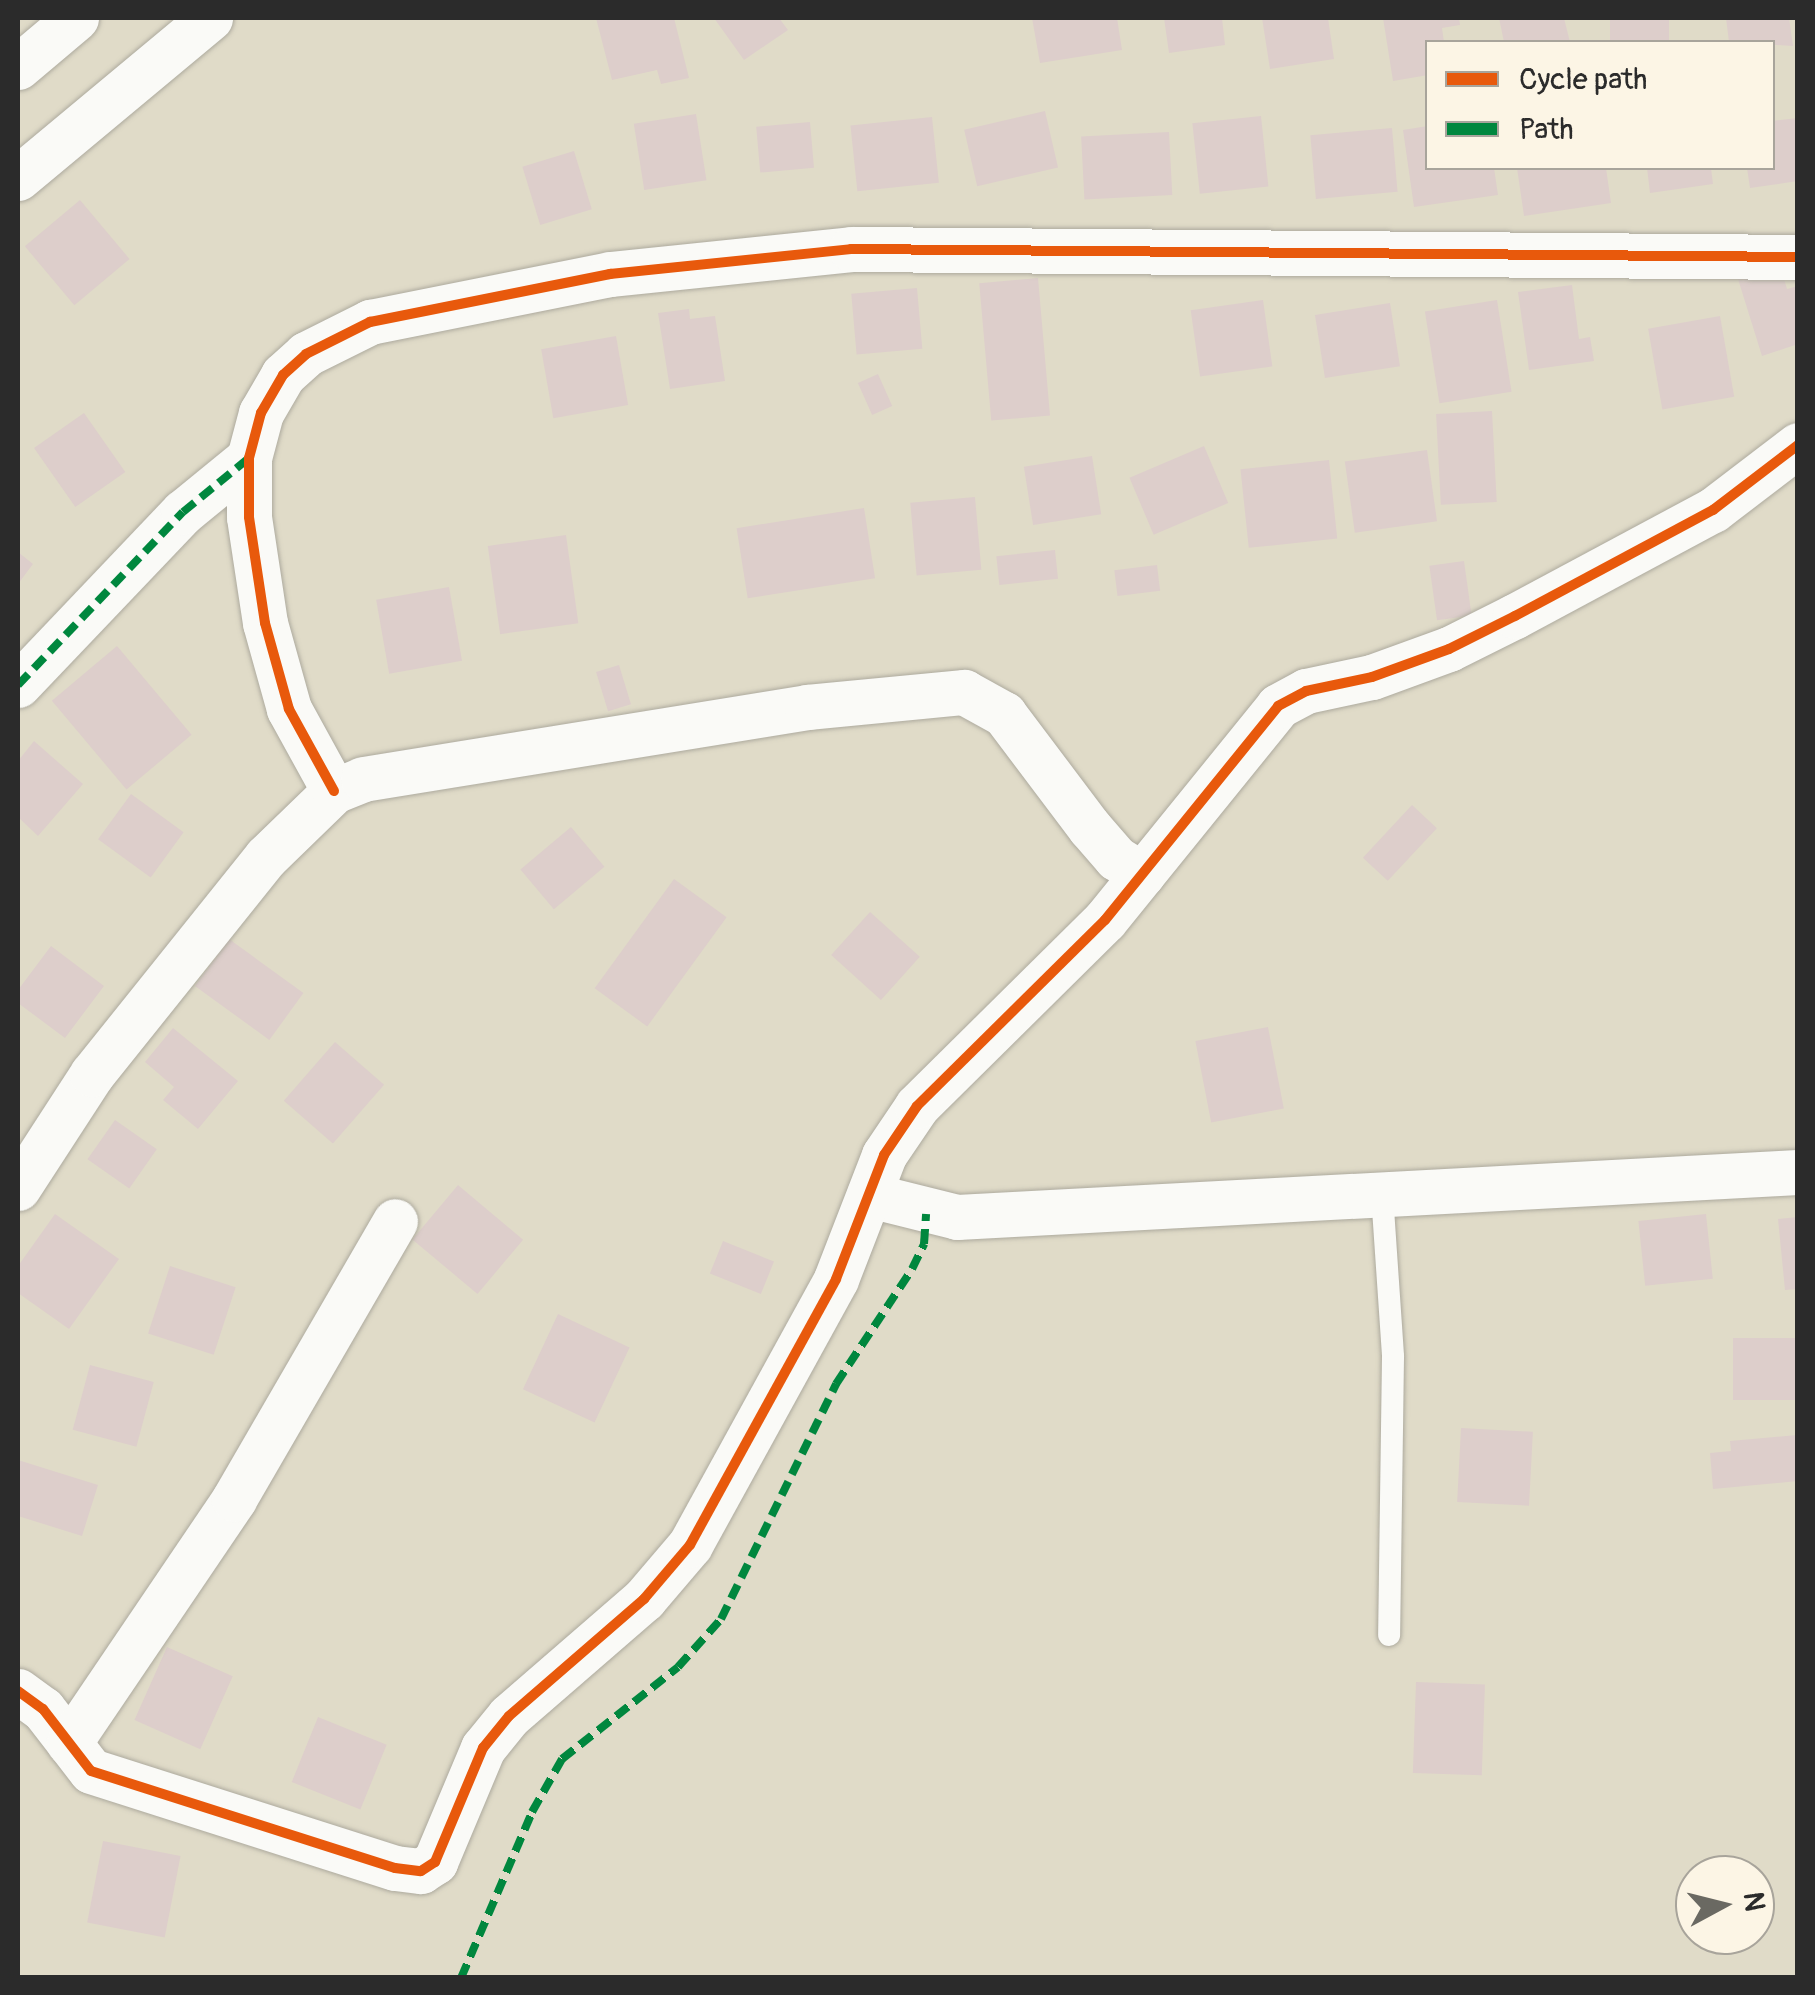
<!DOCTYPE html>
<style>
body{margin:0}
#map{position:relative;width:1815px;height:1995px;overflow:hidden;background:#e0dbc8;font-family:Pangolin,sans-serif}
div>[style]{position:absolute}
.building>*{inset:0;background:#ddcecb;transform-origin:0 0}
.roads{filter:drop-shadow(0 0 2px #adaa9e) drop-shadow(0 0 2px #adaa9e)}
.lane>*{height:22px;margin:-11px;padding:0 11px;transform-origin:11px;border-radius:11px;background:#fafaf7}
.street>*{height:45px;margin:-22.5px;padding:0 22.5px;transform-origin:22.5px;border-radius:22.5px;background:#fafaf7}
.quiet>*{height:8px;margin-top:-4px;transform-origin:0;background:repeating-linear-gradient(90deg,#00873e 0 15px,transparent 0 23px)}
.cycleway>*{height:10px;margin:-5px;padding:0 5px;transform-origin:5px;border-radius:5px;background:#e8590c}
span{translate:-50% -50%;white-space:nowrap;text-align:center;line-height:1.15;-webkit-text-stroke:9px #fcf5e5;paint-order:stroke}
.frame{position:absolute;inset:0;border:20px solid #2b2b2b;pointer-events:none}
.legend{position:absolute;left:1425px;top:40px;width:350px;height:130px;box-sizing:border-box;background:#fcf5e5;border:2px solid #a8a49b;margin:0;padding:12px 18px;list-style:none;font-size:30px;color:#2b2b2b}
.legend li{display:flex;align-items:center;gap:20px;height:50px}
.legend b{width:50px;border:2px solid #a8a49b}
.north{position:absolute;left:1675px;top:1855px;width:100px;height:100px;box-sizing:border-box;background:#fcf5e5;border:2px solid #a8a49b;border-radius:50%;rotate:83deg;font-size:28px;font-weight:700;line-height:40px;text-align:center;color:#2b2b2b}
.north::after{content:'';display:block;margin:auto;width:35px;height:45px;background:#6a6962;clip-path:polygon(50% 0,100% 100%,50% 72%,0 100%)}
</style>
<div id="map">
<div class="building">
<i style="clip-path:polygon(596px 18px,674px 18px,689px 78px,661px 84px,657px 70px,612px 80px)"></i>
<i style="clip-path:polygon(714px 18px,779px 18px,788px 30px,744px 60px)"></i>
<i style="clip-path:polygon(1032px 18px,1117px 18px,1122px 50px,1040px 63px)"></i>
<i style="clip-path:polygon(1164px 18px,1222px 18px,1225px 45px,1169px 53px)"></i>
<i style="clip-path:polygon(1262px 18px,1328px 18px,1334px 59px,1270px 69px)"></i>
<i style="clip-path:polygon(1383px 18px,1459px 18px,1460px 25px,1442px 28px,1444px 42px,1428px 42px,1428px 75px,1393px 81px)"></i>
<i style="clip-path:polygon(1499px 18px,1564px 18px,1570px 42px,1504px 42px)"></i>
<i style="left:1610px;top:18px;width:59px;height:24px"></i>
<i style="clip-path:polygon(1726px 18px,1789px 18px,1793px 46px,1729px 42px)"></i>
<i style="left:1045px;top:111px;width:58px;height:83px;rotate:77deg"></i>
<i style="left:696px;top:114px;width:67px;height:63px;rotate:81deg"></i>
<i style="left:1261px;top:116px;width:71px;height:69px;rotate:84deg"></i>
<i style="left:932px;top:117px;width:66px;height:82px;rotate:84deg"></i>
<i style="clip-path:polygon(1798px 118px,1798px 181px,1750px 188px,1747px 168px,1772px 168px,1772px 121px)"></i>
<i style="left:810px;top:122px;width:46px;height:54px;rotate:85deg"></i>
<i style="clip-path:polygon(1428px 126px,1428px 168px,1494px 168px,1498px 195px,1414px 207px,1403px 130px)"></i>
<i style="left:1392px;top:128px;width:64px;height:82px;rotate:85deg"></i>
<i style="left:1169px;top:132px;width:63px;height:88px;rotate:87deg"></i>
<i style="left:574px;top:151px;width:61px;height:54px;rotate:73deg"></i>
<i style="clip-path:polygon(1517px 168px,1606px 168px,1611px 203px,1524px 216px)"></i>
<i style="clip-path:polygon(1647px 168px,1711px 168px,1713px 184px,1650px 193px)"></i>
<i style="left:80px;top:200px;width:77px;height:72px;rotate:50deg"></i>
<i style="clip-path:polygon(1780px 266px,1787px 289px,1798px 286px,1798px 344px,1762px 356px,1738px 279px)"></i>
<i style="left:1038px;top:278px;width:138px;height:59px;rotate:85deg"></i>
<i style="clip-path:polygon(1572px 285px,1579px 339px,1590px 337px,1594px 361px,1529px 370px,1518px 292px)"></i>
<i style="left:917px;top:288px;width:61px;height:66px;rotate:85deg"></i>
<i style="left:1263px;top:300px;width:67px;height:73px;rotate:82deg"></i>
<i style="left:1497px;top:300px;width:93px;height:73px;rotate:81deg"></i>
<i style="left:1390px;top:303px;width:64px;height:76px;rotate:81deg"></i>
<i style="clip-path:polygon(689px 309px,690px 319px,715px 316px,725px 381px,670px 389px,658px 313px)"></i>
<i style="left:1720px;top:316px;width:82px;height:73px;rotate:80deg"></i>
<i style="left:616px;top:336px;width:70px;height:76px;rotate:80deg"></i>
<i style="left:878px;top:374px;width:35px;height:22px;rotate:66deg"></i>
<i style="left:1492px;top:411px;width:91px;height:56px;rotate:87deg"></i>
<i style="left:84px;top:413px;width:72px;height:61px;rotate:55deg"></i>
<i style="left:1204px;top:446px;width:62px;height:81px;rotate:67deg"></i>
<i style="left:1427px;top:450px;width:72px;height:83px;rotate:82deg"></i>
<i style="left:1092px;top:456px;width:59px;height:69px;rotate:81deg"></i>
<i style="left:1329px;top:460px;width:79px;height:89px;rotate:84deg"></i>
<i style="left:975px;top:497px;width:73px;height:65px;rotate:85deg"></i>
<i style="left:864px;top:508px;width:71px;height:129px;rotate:81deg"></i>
<i style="left:566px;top:535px;width:89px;height:79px;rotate:82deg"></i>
<i style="left:1055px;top:550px;width:29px;height:59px;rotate:84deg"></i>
<i style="clip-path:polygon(18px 552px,33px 564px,18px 584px)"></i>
<i style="left:1464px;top:561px;width:55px;height:35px;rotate:82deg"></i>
<i style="left:1157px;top:565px;width:26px;height:43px;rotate:83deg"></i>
<i style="left:449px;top:587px;width:75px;height:74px;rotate:80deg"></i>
<i style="left:117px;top:646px;width:116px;height:85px;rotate:50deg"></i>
<i style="left:619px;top:665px;width:41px;height:24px;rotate:73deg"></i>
<i style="clip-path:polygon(34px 741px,83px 784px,38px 836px,18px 817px,18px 761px)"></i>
<i style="left:131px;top:794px;width:65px;height:56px;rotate:36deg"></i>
<i style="left:1412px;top:805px;width:34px;height:72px;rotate:43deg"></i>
<i style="left:571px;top:827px;width:52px;height:66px;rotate:50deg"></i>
<i style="left:674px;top:879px;width:65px;height:135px;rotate:36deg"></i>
<i style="left:870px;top:912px;width:67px;height:58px;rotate:42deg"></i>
<i style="left:229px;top:939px;width:92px;height:58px;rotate:36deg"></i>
<i style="clip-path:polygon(51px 946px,104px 986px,65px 1038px,18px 1003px,18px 990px)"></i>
<i style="left:1268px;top:1027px;width:83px;height:74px;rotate:79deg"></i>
<i style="clip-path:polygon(173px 1028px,238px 1081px,198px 1129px,163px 1100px,174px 1087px,145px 1062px)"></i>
<i style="left:335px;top:1042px;width:65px;height:78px;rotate:41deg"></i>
<i style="left:115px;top:1120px;width:51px;height:48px;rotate:35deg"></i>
<i style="left:458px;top:1185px;width:85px;height:71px;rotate:40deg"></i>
<i style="clip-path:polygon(55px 1214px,119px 1259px,69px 1329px,18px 1293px,18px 1266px)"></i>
<i style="left:1706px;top:1214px;width:65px;height:68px;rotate:84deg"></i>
<i style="clip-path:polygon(1798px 1217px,1798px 1289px,1785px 1290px,1778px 1219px)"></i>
<i style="left:723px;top:1241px;width:55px;height:35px;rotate:22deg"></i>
<i style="left:170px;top:1266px;width:69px;height:71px;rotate:18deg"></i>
<i style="left:558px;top:1314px;width:79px;height:83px;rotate:25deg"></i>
<i style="left:1798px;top:1338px;width:62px;height:65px;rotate:90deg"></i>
<i style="left:90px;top:1365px;width:66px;height:67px;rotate:15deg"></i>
<i style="left:1461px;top:1428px;width:72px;height:74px;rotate:3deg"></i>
<i style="clip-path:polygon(1797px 1435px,1798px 1481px,1713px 1489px,1710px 1453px,1731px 1451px,1730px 1441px)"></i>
<i style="clip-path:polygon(18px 1460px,98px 1485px,82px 1536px,18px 1516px)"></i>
<i style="left:167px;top:1647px;width:72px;height:80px;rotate:24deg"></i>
<i style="left:1416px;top:1682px;width:69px;height:91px;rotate:2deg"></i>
<i style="left:318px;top:1717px;width:74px;height:70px;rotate:22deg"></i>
<i style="left:103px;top:1841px;width:79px;height:83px;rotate:11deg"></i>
</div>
<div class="roads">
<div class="lane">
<i style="left:1382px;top:1194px;width:163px;rotate:86.1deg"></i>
<i style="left:1393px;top:1357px;width:278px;rotate:90.8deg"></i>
</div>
<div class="street">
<i style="left:18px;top:67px;width:76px;rotate:-40.2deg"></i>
<i style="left:18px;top:178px;width:250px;rotate:-39.8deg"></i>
<i style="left:18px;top:685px;width:239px;rotate:-46.4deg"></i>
<i style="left:183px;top:512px;width:85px;rotate:-39.3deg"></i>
<i style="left:334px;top:791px;width:94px;rotate:-118.8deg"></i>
<i style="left:289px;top:709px;width:89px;rotate:-105.6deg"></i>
<i style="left:265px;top:623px;width:107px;rotate:-98.6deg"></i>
<i style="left:249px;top:517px;width:59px;rotate:-90deg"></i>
<i style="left:249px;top:458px;width:47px;rotate:-75.1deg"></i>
<i style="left:261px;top:413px;width:44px;rotate:-59.9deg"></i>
<i style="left:283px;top:375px;width:31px;rotate:-42deg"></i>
<i style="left:306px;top:354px;width:72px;rotate:-26.6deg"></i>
<i style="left:370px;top:322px;width:245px;rotate:-11.3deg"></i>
<i style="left:610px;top:274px;width:242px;rotate:-5.9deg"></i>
<i style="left:851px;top:249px;width:947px;rotate:0.48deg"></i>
<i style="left:18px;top:1188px;width:136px;rotate:-57deg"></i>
<i style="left:92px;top:1074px;width:278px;rotate:-51.3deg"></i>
<i style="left:266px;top:857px;width:95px;rotate:-44.1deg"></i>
<i style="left:334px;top:791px;width:31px;rotate:-22deg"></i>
<i style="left:363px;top:779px;width:450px;rotate:-9.2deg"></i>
<i style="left:807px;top:707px;width:158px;rotate:-5.5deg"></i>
<i style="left:964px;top:692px;width:46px;rotate:28.8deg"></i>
<i style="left:1004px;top:714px;width:143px;rotate:53deg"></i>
<i style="left:1090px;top:828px;width:40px;rotate:49deg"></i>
<i style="left:1116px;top:858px;width:31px;rotate:32deg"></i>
<i style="left:869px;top:1195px;width:91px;rotate:14deg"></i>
<i style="left:957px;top:1217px;width:842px;rotate:-3.06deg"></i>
<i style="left:18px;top:1691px;width:31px;rotate:36deg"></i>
<i style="left:43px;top:1709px;width:78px;rotate:52.3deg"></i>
<i style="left:91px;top:1771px;width:319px;rotate:17.7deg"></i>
<i style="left:395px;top:1868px;width:26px;rotate:7deg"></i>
<i style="left:421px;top:1871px;width:17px;rotate:-33deg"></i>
<i style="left:435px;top:1862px;width:124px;rotate:-67.2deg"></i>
<i style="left:483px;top:1748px;width:41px;rotate:-50.9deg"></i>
<i style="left:509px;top:1716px;width:179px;rotate:-40.9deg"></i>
<i style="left:644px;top:1599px;width:71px;rotate:-49.6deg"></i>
<i style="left:690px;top:1545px;width:303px;rotate:-61.2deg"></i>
<i style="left:836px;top:1279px;width:133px;rotate:-68.8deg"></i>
<i style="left:884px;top:1155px;width:59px;rotate:-56deg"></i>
<i style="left:917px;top:1106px;width:264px;rotate:-44.7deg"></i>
<i style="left:1105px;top:920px;width:275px;rotate:-51deg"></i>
<i style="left:1278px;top:706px;width:32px;rotate:-28deg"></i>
<i style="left:1306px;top:691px;width:67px;rotate:-12deg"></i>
<i style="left:1372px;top:677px;width:82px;rotate:-20deg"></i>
<i style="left:1449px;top:649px;width:74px;rotate:-26.6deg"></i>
<i style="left:1515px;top:616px;width:225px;rotate:-28.2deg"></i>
<i style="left:1713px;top:510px;width:107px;rotate:-37.4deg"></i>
<i style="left:69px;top:1743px;width:295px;rotate:-55.9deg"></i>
<i style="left:234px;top:1499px;width:321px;rotate:-59.9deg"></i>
</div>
</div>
<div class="quiet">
<i style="left:18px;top:685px;width:239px;rotate:-46.4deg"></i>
<i style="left:183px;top:512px;width:85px;rotate:-39.3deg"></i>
<i style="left:461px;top:1978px;width:181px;rotate:-66.8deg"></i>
<i style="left:532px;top:1812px;width:61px;rotate:-60.5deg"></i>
<i style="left:562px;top:1759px;width:148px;rotate:-38.4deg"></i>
<i style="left:678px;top:1667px;width:64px;rotate:-48.1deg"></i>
<i style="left:721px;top:1619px;width:262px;rotate:-63.9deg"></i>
<i style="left:836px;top:1384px;width:138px;rotate:-56.5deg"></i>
<i style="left:912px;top:1269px;width:28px;rotate:-64deg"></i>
<i style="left:924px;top:1244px;width:30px;rotate:-86deg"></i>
</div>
<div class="cycleway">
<i style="left:334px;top:791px;width:94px;rotate:-118.8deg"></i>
<i style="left:289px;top:709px;width:89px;rotate:-105.6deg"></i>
<i style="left:265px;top:623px;width:107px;rotate:-98.6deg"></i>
<i style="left:249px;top:517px;width:59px;rotate:-90deg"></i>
<i style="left:249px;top:458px;width:47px;rotate:-75.1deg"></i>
<i style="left:261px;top:413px;width:44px;rotate:-59.9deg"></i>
<i style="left:283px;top:375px;width:31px;rotate:-42deg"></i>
<i style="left:306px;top:354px;width:72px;rotate:-26.6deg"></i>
<i style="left:370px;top:322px;width:245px;rotate:-11.3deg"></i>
<i style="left:610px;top:274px;width:242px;rotate:-5.9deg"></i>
<i style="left:851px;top:249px;width:947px;rotate:0.48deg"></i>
<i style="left:18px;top:1691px;width:31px;rotate:36deg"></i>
<i style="left:43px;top:1709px;width:78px;rotate:52.3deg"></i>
<i style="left:91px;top:1771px;width:319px;rotate:17.7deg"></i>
<i style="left:395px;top:1868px;width:26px;rotate:7deg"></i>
<i style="left:421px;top:1871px;width:17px;rotate:-33deg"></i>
<i style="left:435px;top:1862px;width:124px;rotate:-67.2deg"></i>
<i style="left:483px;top:1748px;width:41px;rotate:-50.9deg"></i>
<i style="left:509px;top:1716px;width:179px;rotate:-40.9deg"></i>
<i style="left:644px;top:1599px;width:71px;rotate:-49.6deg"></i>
<i style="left:690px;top:1545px;width:303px;rotate:-61.2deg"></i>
<i style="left:836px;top:1279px;width:133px;rotate:-68.8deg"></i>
<i style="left:884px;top:1155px;width:59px;rotate:-56deg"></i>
<i style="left:917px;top:1106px;width:264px;rotate:-44.7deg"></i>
<i style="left:1105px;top:920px;width:275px;rotate:-51deg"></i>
<i style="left:1278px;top:706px;width:32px;rotate:-28deg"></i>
<i style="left:1306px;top:691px;width:67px;rotate:-12deg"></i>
<i style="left:1372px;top:677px;width:82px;rotate:-20deg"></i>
<i style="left:1449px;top:649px;width:74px;rotate:-26.6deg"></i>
<i style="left:1515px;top:616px;width:225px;rotate:-28.2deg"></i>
<i style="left:1713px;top:510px;width:107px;rotate:-37.4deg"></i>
</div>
<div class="frame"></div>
<ul class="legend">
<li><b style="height:12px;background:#e8590c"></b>Cycle path</li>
<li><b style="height:12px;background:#00873e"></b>Path</li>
</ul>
<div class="north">N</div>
</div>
